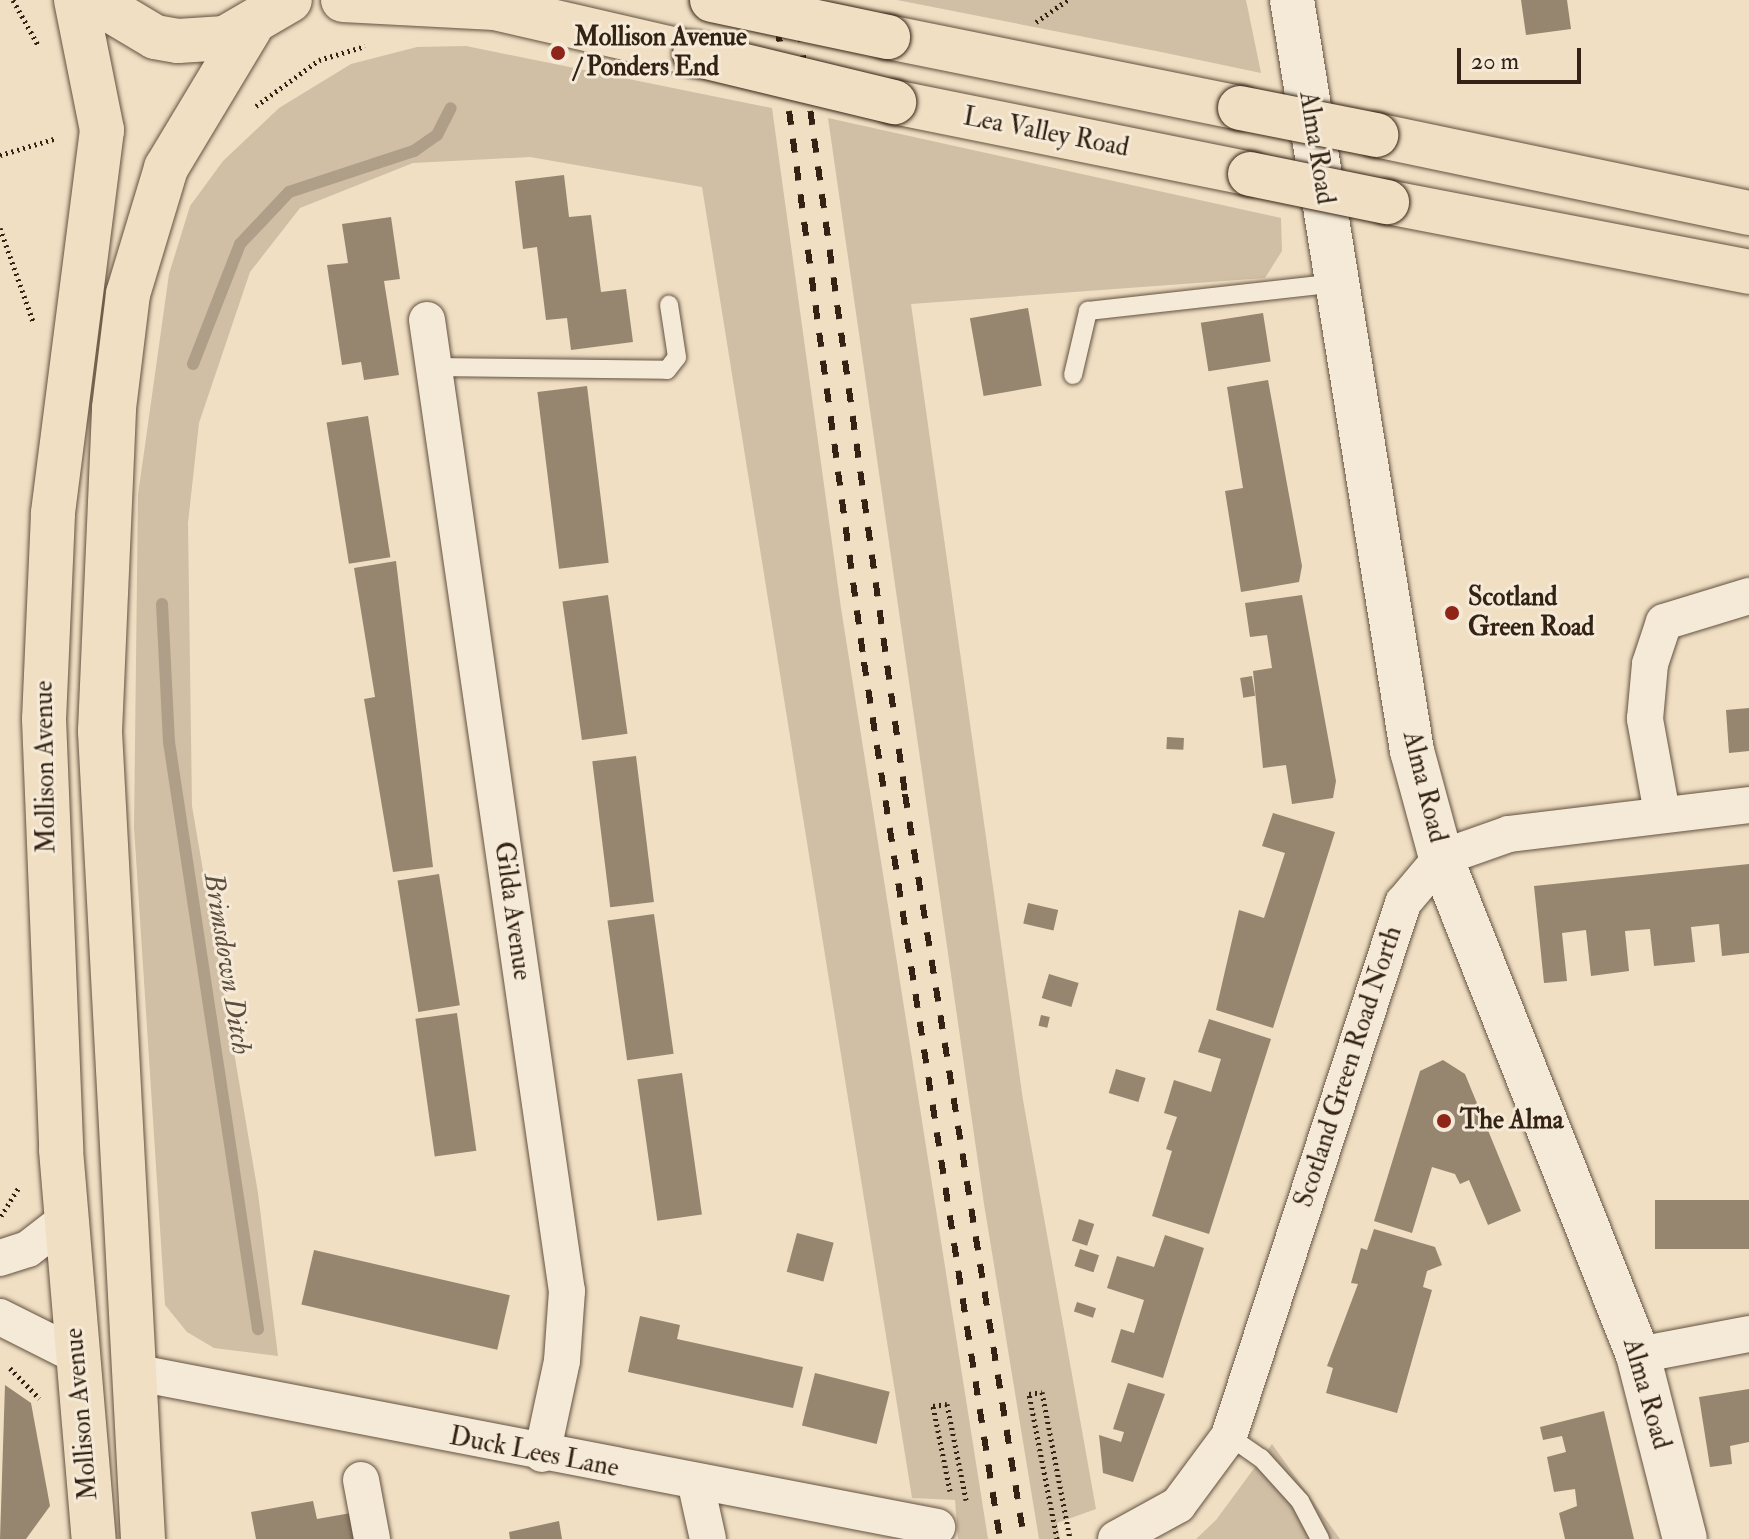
<!DOCTYPE html>
<style>
body{margin:0}
#map{position:relative;width:1749px;height:1539px;overflow:hidden;background:#f0dfc3;font-family:"IM FELL Double Pica",serif}
div>[style]{position:absolute}
.green>*{inset:0;background:#d0bfa5}
.stream>*{height:12px;margin:-6px;padding:0 6px;transform-origin:6px;border-radius:6px;background:#b09f88}
.building>*{inset:0;background:#96856f;transform-origin:0 0}
.path>*{height:5px;margin-top:-2.5px;transform-origin:0;background:repeating-linear-gradient(90deg,#342314 0 2px,transparent 0 6px)}
.roads{filter:drop-shadow(0 0 2px #635240) drop-shadow(0 0 2px #635240)}
.service>*{height:18px;margin:-9px;padding:0 9px;transform-origin:9px;border-radius:9px;background:#f5ead8}
.minor>*{height:36px;margin:-18px;padding:0 18px;transform-origin:18px;border-radius:18px;background:#f5ead8}
.tertiary>*{height:44px;margin:-22px;padding:0 22px;transform-origin:22px;border-radius:22px;background:#f5ead8}
.primary>*{height:44px;margin:-22px;padding:0 22px;transform-origin:22px;border-radius:22px;background:#f0dfc3}
.rail>*{height:6px;margin-top:-3px;transform-origin:0;background:repeating-linear-gradient(90deg,#342314 0 14px,transparent 0 28px)}
.bridges{filter:drop-shadow(0 0 2px #342314) drop-shadow(0 0 2px #342314)}
.primary-bridge>*{height:44px;margin:-22px;padding:0 22px;transform-origin:22px;border-radius:22px;background:#f0dfc3}
.dots>*{width:22px;height:22px;translate:-50% -50%;box-sizing:border-box;border:4px solid #f5ead8;border-radius:50%}
span{translate:-50% -50%;white-space:nowrap;text-align:center;line-height:1.15;-webkit-text-stroke:6px #f5ead8;paint-order:stroke}
.poi-label{font-size:26px;color:#342314;font-weight:700}
.left{translate:0 -50%;text-align:left}
.street-label{font-size:26px;color:#342314}
.water-label{font-size:28px;color:#5f4e3d;font-style:italic}
.scale{position:absolute;left:1457px;top:48px;width:124px;height:36px;box-sizing:border-box;border:4px solid #342314;border-top:0;padding-left:10px;font-size:24px;line-height:28px;white-space:nowrap;color:#342314;-webkit-text-stroke:6px #f5ead8;paint-order:stroke}
</style>
<div id="map">
<div class="green">
<i style="clip-path:polygon(897px 0,1246px 0,1261px 73px,1161px 52px)"></i>
<i style="clip-path:polygon(466px 46px,772px 108px,841px 608px,988px 1539px,958px 1539px,955px 1500px,912px 1498px,702px 187px,530px 157px,413px 163px,300px 208px,250px 272px,199px 423px,188px 523px,192px 806px,258px 1193px,278px 1356px,214px 1348px,187px 1332px,165px 1305px,134px 827px,138px 495px,169px 274px,190px 206px,223px 161px,279px 108px,351px 64px,417px 47px)"></i>
<i style="clip-path:polygon(828px 118px,1281px 218px,1282px 251px,1265px 278px,911px 304px,1023px 1100px,1096px 1509px,1057px 1523px,1060px 1539px,1039px 1539px,984px 1204px)"></i>
<i style="clip-path:polygon(1272px 1444px,1340px 1539px,1196px 1539px,1216px 1520px)"></i>
</div>
<div class="stream">
<i style="left:193px;top:364px;width:129px;rotate:-68.6deg"></i>
<i style="left:240px;top:244px;width:71px;rotate:-46.7deg"></i>
<i style="left:289px;top:192px;width:132px;rotate:-18.2deg"></i>
<i style="left:414px;top:151px;width:28px;rotate:-35deg"></i>
<i style="left:437px;top:135px;width:30px;rotate:-63deg"></i>
<i style="left:162px;top:604px;width:138px;rotate:87.1deg"></i>
<i style="left:169px;top:742px;width:594px;rotate:81.38deg"></i>
</div>
<div class="building">
<i style="clip-path:polygon(1521px 0,1567px 0,1571px 29px,1526px 35px)"></i>
<i style="clip-path:polygon(564px 175px,569px 217px,591px 215px,601px 292px,626px 289px,633px 342px,571px 350px,567px 318px,546px 320px,537px 247px,523px 249px,515px 181px)"></i>
<i style="clip-path:polygon(391px 217px,400px 279px,384px 281px,399px 375px,364px 380px,361px 362px,342px 365px,327px 265px,348px 263px,342px 224px)"></i>
<i style="left:1028px;top:308px;width:79px;height:59px;rotate:80deg"></i>
<i style="left:1263px;top:313px;width:49px;height:63px;rotate:81deg"></i>
<i style="clip-path:polygon(1268px 380px,1302px 566px,1299px 582px,1241px 592px,1225px 491px,1243px 488px,1227px 387px)"></i>
<i style="left:587px;top:386px;width:178px;height:50px;rotate:83deg"></i>
<i style="left:368px;top:416px;width:143px;height:42px;rotate:81deg"></i>
<i style="clip-path:polygon(396px 561px,433px 867px,393px 872px,364px 699px,375px 697px,354px 568px)"></i>
<i style="left:608px;top:595px;width:140px;height:46px;rotate:82deg"></i>
<i style="clip-path:polygon(1302px 595px,1336px 781px,1333px 798px,1292px 804px,1286px 765px,1263px 768px,1253px 671px,1272px 668px,1267px 635px,1250px 637px,1245px 603px)"></i>
<i style="left:1252px;top:676px;width:20px;height:12px;rotate:81deg"></i>
<i style="clip-path:polygon(1749px 708px,1749px 751px,1729px 753px,1726px 710px)"></i>
<i style="left:1167px;top:737px;width:17px;height:12px;rotate:3deg"></i>
<i style="left:636px;top:756px;width:147px;height:44px;rotate:83deg"></i>
<i style="clip-path:polygon(1273px 813px,1335px 832px,1273px 1028px,1216px 1010px,1239px 910px,1264px 918px,1285px 853px,1262px 846px)"></i>
<i style="clip-path:polygon(1749px 864px,1749px 953px,1722px 956px,1719px 924px,1691px 927px,1695px 962px,1654px 966px,1650px 929px,1625px 931px,1629px 971px,1591px 976px,1586px 930px,1562px 933px,1567px 981px,1544px 983px,1534px 886px)"></i>
<i style="left:439px;top:874px;width:133px;height:42px;rotate:81deg"></i>
<i style="left:1028px;top:903px;width:31px;height:21px;rotate:13deg"></i>
<i style="left:654px;top:914px;width:141px;height:47px;rotate:82deg"></i>
<i style="left:1049px;top:974px;width:31px;height:25px;rotate:17deg"></i>
<i style="left:457px;top:1013px;width:139px;height:42px;rotate:82deg"></i>
<i style="left:1041px;top:1015px;width:9px;height:11px;rotate:13deg"></i>
<i style="clip-path:polygon(1209px 1019px,1271px 1039px,1209px 1234px,1152px 1216px,1172px 1151px,1166px 1149px,1177px 1117px,1164px 1113px,1174px 1080px,1211px 1092px,1221px 1059px,1198px 1052px)"></i>
<i style="clip-path:polygon(1443px 1060px,1465px 1074px,1521px 1211px,1488px 1225px,1469px 1180px,1460px 1184px,1455px 1174px,1432px 1167px,1412px 1233px,1374px 1221px,1420px 1071px)"></i>
<i style="left:1116px;top:1069px;width:31px;height:25px;rotate:17deg"></i>
<i style="left:682px;top:1073px;width:143px;height:45px;rotate:82deg"></i>
<i style="left:1749px;top:1200px;width:49px;height:94px;rotate:90deg"></i>
<i style="left:1079px;top:1219px;width:16px;height:23px;rotate:18deg"></i>
<i style="clip-path:polygon(1374px 1229px,1435px 1247px,1442px 1265px,1427px 1271px,1423px 1287px,1432px 1290px,1397px 1413px,1326px 1393px,1333px 1368px,1327px 1366px,1358px 1284px,1351px 1283px,1361px 1248px,1367px 1250px)"></i>
<i style="left:797px;top:1233px;width:38px;height:40px;rotate:15deg"></i>
<i style="clip-path:polygon(1165px 1235px,1204px 1248px,1163px 1378px,1111px 1362px,1121px 1329px,1134px 1333px,1144px 1300px,1107px 1288px,1117px 1256px,1154px 1267px)"></i>
<i style="left:1080px;top:1249px;width:20px;height:18px;rotate:18deg"></i>
<i style="left:314px;top:1250px;width:201px;height:56px;rotate:13deg"></i>
<i style="left:1077px;top:1302px;width:20px;height:10px;rotate:18deg"></i>
<i style="clip-path:polygon(640px 1316px,680px 1325px,677px 1339px,803px 1367px,793px 1408px,628px 1372px)"></i>
<i style="left:815px;top:1373px;width:77px;height:54px;rotate:14deg"></i>
<i style="clip-path:polygon(1128px 1383px,1165px 1394px,1133px 1482px,1103px 1473px,1099px 1435px,1121px 1442px,1124px 1432px,1113px 1429px)"></i>
<i style="clip-path:polygon(5px 1385px,31px 1403px,50px 1506px,26px 1539px,0 1539px)"></i>
<i style="clip-path:polygon(1749px 1389px,1749px 1442px,1730px 1446px,1732px 1464px,1710px 1467px,1699px 1397px)"></i>
<i style="clip-path:polygon(1604px 1411px,1634px 1539px,1565px 1539px,1559px 1513px,1577px 1506px,1575px 1489px,1554px 1492px,1547px 1457px,1566px 1452px,1562px 1436px,1543px 1440px,1540px 1427px)"></i>
<i style="clip-path:polygon(313px 1501px,317px 1519px,351px 1513px,356px 1539px,256px 1539px,251px 1512px)"></i>
<i style="clip-path:polygon(559px 1521px,562px 1539px,510px 1539px,509px 1532px)"></i>
</div>
<div class="path">
<i style="left:13px;top:0;width:51px;rotate:60.9deg"></i>
<i style="left:1036px;top:22px;width:39px;rotate:-35deg"></i>
<i style="left:256px;top:106px;width:78px;rotate:-36.1deg"></i>
<i style="left:319px;top:60px;width:48px;rotate:-16.9deg"></i>
<i style="left:0;top:155px;width:59px;rotate:-16.6deg"></i>
<i style="left:0;top:228px;width:99px;rotate:70.5deg"></i>
<i style="left:1px;top:1216px;width:34px;rotate:-58deg"></i>
<i style="left:10px;top:1368px;width:42px;rotate:46deg"></i>
<i style="left:950px;top:1491px;width:87px;rotate:-101.3deg"></i>
<i style="left:933px;top:1406px;width:14px;rotate:-8deg"></i>
<i style="left:947px;top:1404px;width:98px;rotate:78.8deg"></i>
<i style="left:1057px;top:1539px;width:148px;rotate:-100.9deg"></i>
<i style="left:1029px;top:1394px;width:13px;rotate:-9deg"></i>
<i style="left:1042px;top:1392px;width:150px;rotate:79.2deg"></i>
</div>
<div class="roads">
<div class="service">
<i style="left:434px;top:367px;width:233px;rotate:0.7deg"></i>
<i style="left:667px;top:370px;width:16px;rotate:-52deg"></i>
<i style="left:677px;top:357px;width:53px;rotate:-98.7deg"></i>
<i style="left:1073px;top:375px;width:66px;rotate:-76.8deg"></i>
<i style="left:1088px;top:311px;width:251px;rotate:-6.4deg"></i>
<i style="left:1229px;top:1436px;width:39px;rotate:35deg"></i>
<i style="left:1261px;top:1458px;width:58px;rotate:47.8deg"></i>
<i style="left:1300px;top:1501px;width:43px;rotate:62.2deg"></i>
</div>
<div class="minor">
<i style="left:427px;top:320px;width:981px;rotate:81.8deg"></i>
<i style="left:567px;top:1291px;width:70px;rotate:94.1deg"></i>
<i style="left:562px;top:1361px;width:95px;rotate:102.1deg"></i>
<i style="left:1662px;top:813px;width:96px;rotate:-100.3deg"></i>
<i style="left:1645px;top:719px;width:55px;rotate:-84.8deg"></i>
<i style="left:1650px;top:664px;width:44px;rotate:-71.6deg"></i>
<i style="left:1664px;top:622px;width:89px;rotate:-17deg"></i>
<i style="left:0;top:1258px;width:29px;rotate:-18deg"></i>
<i style="left:28px;top:1249px;width:51px;rotate:-37.8deg"></i>
<i style="left:0;top:1317px;width:85px;rotate:26.6deg"></i>
<i style="left:1638px;top:1355px;width:113px;rotate:-10.7deg"></i>
<i style="left:133px;top:1372px;width:819px;rotate:10.91deg"></i>
<i style="left:361px;top:1480px;width:60px;rotate:79.4deg"></i>
<i style="left:696px;top:1485px;width:55px;rotate:77.5deg"></i>
<i style="left:1116px;top:1539px;width:71px;rotate:-28.7deg"></i>
<i style="left:1178px;top:1505px;width:86px;rotate:-53.5deg"></i>
<i style="left:1229px;top:1436px;width:561px;rotate:-71.92deg"></i>
<i style="left:1403px;top:903px;width:59px;rotate:-49.8deg"></i>
<i style="left:1441px;top:858px;width:72px;rotate:-19.4deg"></i>
<i style="left:1509px;top:834px;width:242px;rotate:-6.9deg"></i>
</div>
<div class="tertiary">
<i style="left:1292px;top:0;width:761px;rotate:80.92deg"></i>
<i style="left:1412px;top:751px;width:111px;rotate:74.8deg"></i>
<i style="left:1441px;top:858px;width:535px;rotate:68.38deg"></i>
<i style="left:1638px;top:1355px;width:190px;rotate:75.7deg"></i>
</div>
<div class="primary">
<i style="left:76px;top:0;width:133px;rotate:78.7deg"></i>
<i style="left:102px;top:130px;width:387px;rotate:97.3deg"></i>
<i style="left:53px;top:514px;width:205px;rotate:92.5deg"></i>
<i style="left:44px;top:719px;width:431px;rotate:87.7deg"></i>
<i style="left:61px;top:1150px;width:390px;rotate:85.2deg"></i>
<i style="left:93px;top:0;width:72px;rotate:30.8deg"></i>
<i style="left:155px;top:37px;width:23px;rotate:10deg"></i>
<i style="left:178px;top:41px;width:47px;rotate:-3.7deg"></i>
<i style="left:225px;top:38px;width:75px;rotate:-30.3deg"></i>
<i style="left:343px;top:0;width:152px;rotate:3deg"></i>
<i style="left:495px;top:8px;width:205px;rotate:13deg"></i>
<i style="left:888px;top:37px;width:359px;rotate:11.4deg"></i>
<i style="left:894px;top:102px;width:363px;rotate:11.4deg"></i>
<i style="left:1376px;top:135px;width:381px;rotate:11.8deg"></i>
<i style="left:1387px;top:202px;width:369px;rotate:10.9deg"></i>
<i style="left:143px;top:1539px;width:809px;rotate:-93.05deg"></i>
<i style="left:100px;top:731px;width:323px;rotate:-87.5deg"></i>
<i style="left:114px;top:408px;width:115px;rotate:-83deg"></i>
<i style="left:128px;top:294px;width:132px;rotate:-73.2deg"></i>
<i style="left:166px;top:168px;width:163px;rotate:-59deg"></i>
</div>
</div>
<div class="rail">
<i style="left:774px;top:0;width:668px;rotate:82.26deg"></i>
<i style="left:864px;top:662px;width:887px;rotate:81.19deg"></i>
<i style="left:795px;top:0;width:802px;rotate:82.11deg"></i>
<i style="left:905px;top:794px;width:754px;rotate:80.92deg"></i>
</div>
<div class="bridges">
<div class="primary-bridge">
<i style="left:712px;top:0;width:180px;rotate:11.9deg"></i>
<i style="left:695px;top:54px;width:205px;rotate:13.6deg"></i>
<i style="left:1240px;top:108px;width:139px;rotate:11.2deg"></i>
<i style="left:1250px;top:174px;width:140px;rotate:11.6deg"></i>
</div>
</div>
<div class="dots">
<i style="left:558px;top:53px;background:#8f2418"></i>
<i style="left:1452px;top:613px;background:#8f2418"></i>
<i style="left:1444px;top:1121px;background:#8f2418"></i>
</div>
<div class="poi-label">
<span class="left" style="left:574px;top:53px">Mollison Avenue<br>/ Ponders End</span>
<span class="left" style="left:1468px;top:613px">Scotland<br>Green Road</span>
<span class="left" style="left:1460px;top:1121px">The Alma</span>
</div>
<div class="street-label">
<span style="left:1046px;top:133px;rotate:11deg">Lea Valley Road</span>
<span style="left:1316px;top:148px;rotate:81deg">Alma Road</span>
<span style="left:46px;top:767px;rotate:-91deg">Mollison Avenue</span>
<span style="left:1424px;top:787px;rotate:76deg">Alma Road</span>
<span style="left:512px;top:911px;rotate:82deg">Gilda Avenue</span>
<span style="left:1349px;top:1067px;rotate:-72deg">Scotland Green Road North</span>
<span style="left:1646px;top:1394px;rotate:74deg">Alma Road</span>
<span style="left:82px;top:1414px;rotate:-95deg">Mollison Avenue</span>
<span style="left:534px;top:1453px;rotate:11deg">Duck Lees Lane</span>
</div>
<div class="water-label">
<span style="left:227px;top:964px;rotate:81deg">Brimsdown Ditch</span>
</div>
<div class="scale">20 m</div>
</div>
